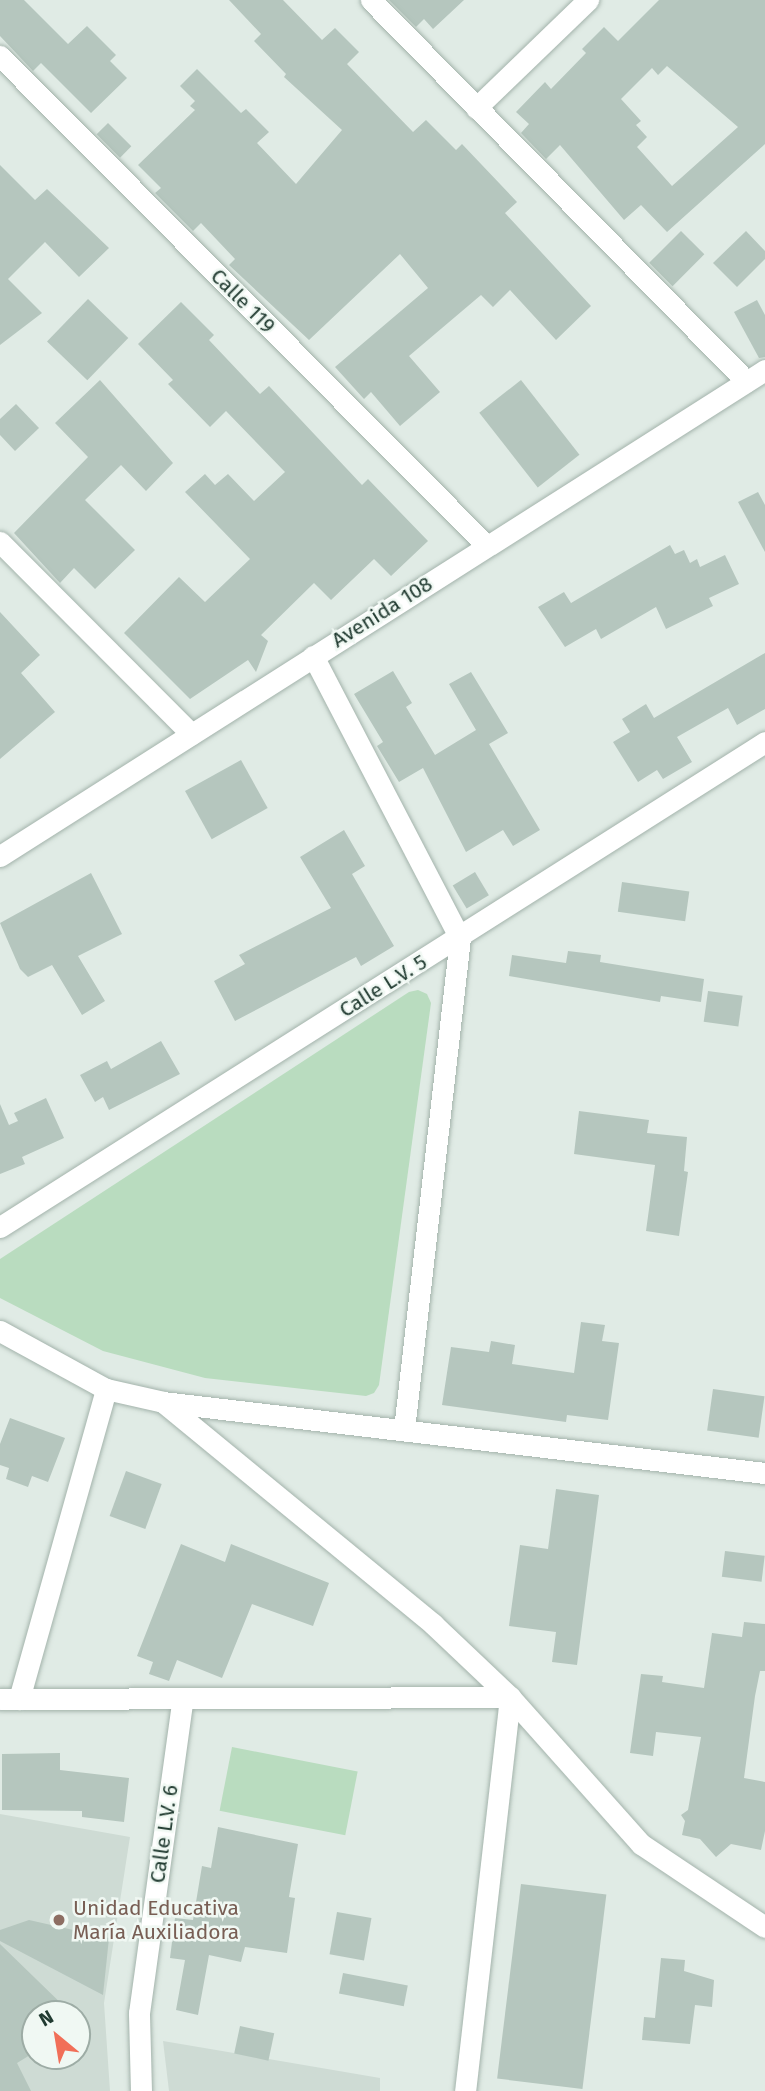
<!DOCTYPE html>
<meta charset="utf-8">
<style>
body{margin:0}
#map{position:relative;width:765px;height:2091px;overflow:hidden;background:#e0ebe5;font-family:"Fira Sans",sans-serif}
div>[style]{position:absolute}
.built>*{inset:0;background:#cedbd4}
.green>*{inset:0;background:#b9dcbf;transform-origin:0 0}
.building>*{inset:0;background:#b5c6be;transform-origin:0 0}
.roads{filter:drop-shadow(0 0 2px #a3b3ab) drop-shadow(0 0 2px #a3b3ab)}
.minor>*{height:21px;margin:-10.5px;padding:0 10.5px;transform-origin:10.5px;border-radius:10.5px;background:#fff}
.dots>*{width:19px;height:19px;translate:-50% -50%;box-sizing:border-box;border:4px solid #f0f8f3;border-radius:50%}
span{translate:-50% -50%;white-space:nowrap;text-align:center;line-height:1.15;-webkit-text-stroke:5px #f0f8f3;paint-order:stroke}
.street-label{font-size:21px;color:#213b31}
.education-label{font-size:21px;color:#785e54}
.left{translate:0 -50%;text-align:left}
.north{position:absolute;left:21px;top:2000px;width:70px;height:70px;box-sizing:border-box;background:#f0f8f3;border:2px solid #9daca5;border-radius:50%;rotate:330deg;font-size:19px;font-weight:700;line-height:28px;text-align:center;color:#213b31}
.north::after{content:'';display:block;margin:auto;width:24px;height:32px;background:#f16f58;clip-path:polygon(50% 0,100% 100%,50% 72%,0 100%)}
</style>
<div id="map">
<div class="built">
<i style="clip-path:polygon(evenodd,0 1814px,130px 1837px,104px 2003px,110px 2091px,0 2091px,0 1814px,35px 2014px,77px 2014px,77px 2056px,35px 2056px,35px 2014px)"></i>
<i style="clip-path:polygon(163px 2041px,380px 2078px,380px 2091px,169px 2091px)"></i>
</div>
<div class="green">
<i style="clip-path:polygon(418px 990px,427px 994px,431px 1003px,379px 1385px,374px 1393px,366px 1396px,205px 1378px,103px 1351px,0 1298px,0 1259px,409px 992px)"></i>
<i style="left:232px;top:1747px;width:128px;height:65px;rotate:11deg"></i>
</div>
<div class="building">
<i style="clip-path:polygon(0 0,24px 0,68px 44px,87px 26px,116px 55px,110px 61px,127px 78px,91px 113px,41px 63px,33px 71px,0 36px)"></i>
<i style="clip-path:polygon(229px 0,283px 0,322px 40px,335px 28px,359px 52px,347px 64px,413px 132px,426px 120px,456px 150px,462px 144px,517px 202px,505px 213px,591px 306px,556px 340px,510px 290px,493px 307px,481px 295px,409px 356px,440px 392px,400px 426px,371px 392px,364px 399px,335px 367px,428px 288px,400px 254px,309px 340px,229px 265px,235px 259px,201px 223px,193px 231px,155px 193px,161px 188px,138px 165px,195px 110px,190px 106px,195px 101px,180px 86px,197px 69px,241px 113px,246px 109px,269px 132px,257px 143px,296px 184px,342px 130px,284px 77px,286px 74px,254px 41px,261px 34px)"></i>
<i style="clip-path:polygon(389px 0,464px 0,433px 29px,424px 19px,416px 27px)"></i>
<i style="clip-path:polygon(evenodd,659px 0,765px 0,765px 144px,667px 232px,641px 205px,624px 220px,560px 145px,546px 159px,521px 133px,529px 124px,516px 112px,545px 82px,551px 89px,586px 53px,582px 49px,604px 27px,618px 41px,659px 0,667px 66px,738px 127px,672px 186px,637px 147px,647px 137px,636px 125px,641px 121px,621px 99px,652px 68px,658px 75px,667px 66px)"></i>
<i style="left:108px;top:123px;width:33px;height:16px;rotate:45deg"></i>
<i style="clip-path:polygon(0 165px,35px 200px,47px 189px,109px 248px,79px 277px,45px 242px,8px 279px,42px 313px,0 345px)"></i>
<i style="left:681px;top:231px;width:33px;height:45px;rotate:45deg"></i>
<i style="clip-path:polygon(746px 231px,765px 251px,765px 259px,737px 287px,713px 263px)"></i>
<i style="left:88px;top:299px;width:56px;height:59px;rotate:44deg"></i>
<i style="clip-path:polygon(757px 300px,765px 315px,765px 357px,759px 358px,734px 312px)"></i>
<i style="clip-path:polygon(181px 302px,214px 335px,209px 340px,260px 394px,269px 386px,362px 485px,368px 479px,428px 541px,391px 576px,374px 559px,331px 600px,314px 583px,261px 635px,268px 641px,256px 672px,248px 660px,190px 699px,124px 633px,179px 577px,205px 602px,250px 559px,185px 492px,205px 474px,215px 485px,228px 474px,254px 501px,285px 472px,226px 411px,210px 427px,168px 384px,173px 380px,138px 344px)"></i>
<i style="clip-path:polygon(100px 380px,173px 463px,146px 491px,121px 465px,85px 500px,135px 550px,95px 589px,74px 568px,60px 583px,14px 533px,88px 457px,55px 423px)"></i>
<i style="left:521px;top:380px;width:95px;height:53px;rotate:52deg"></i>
<i style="clip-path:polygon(16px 404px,39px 428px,15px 451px,0 435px,0 419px)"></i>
<i style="clip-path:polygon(758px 492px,765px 505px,765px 552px,738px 502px)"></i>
<i style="clip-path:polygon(670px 545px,675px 554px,684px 550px,690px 563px,697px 559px,700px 567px,725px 555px,739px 584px,709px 598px,713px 606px,666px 629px,656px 607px,601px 639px,596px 629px,565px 647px,538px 607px,564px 592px,571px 603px)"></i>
<i style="clip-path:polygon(0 612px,40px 655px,21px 673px,55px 712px,0 759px)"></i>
<i style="clip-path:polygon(765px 653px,765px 709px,737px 725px,728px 708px,677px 737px,692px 762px,663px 779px,657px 770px,638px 782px,613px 742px,630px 732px,622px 719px,646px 704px,654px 718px)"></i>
<i style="clip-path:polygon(393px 671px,412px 703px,406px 707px,435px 755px,476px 730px,449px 684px,471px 672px,508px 733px,489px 744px,540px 830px,513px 846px,503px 830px,466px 852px,423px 768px,399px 782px,377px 746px,383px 742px,354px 694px)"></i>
<i style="left:241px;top:760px;width:55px;height:64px;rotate:61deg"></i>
<i style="clip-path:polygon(344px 830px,365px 866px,352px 874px,394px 946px,361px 966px,356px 957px,235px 1021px,214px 981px,245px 964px,239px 955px,331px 908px,300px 857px)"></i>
<i style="left:475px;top:872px;width:27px;height:26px;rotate:59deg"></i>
<i style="clip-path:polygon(91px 873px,122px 934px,78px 956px,105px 1001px,82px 1015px,52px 965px,28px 977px,20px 969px,0 923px)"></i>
<i style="left:622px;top:882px;width:68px;height:30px;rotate:8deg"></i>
<i style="clip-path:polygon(568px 951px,601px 955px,600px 962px,704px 979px,701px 1002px,661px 996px,660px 1002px,509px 976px,512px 955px,566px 963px)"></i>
<i style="left:708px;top:991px;width:35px;height:31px;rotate:8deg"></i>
<i style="clip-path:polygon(161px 1041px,180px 1074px,109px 1110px,103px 1097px,95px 1102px,80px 1075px,107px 1061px,111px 1069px)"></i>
<i style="clip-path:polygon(46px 1098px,64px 1138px,22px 1157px,25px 1164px,0 1174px,0 1104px,9px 1125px,18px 1121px,14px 1113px)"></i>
<i style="clip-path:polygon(579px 1111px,649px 1120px,647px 1133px,687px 1137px,684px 1171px,688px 1172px,679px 1236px,646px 1231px,655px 1165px,574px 1154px)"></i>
<i style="clip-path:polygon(581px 1322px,605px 1325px,602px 1341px,619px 1343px,608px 1420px,567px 1415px,566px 1422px,442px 1405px,451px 1347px,489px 1352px,491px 1341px,515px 1345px,512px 1364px,574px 1373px)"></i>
<i style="left:713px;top:1389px;width:52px;height:42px;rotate:8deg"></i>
<i style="clip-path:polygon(10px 1418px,65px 1438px,48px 1482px,32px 1476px,28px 1487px,6px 1479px,9px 1468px,0 1465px,0 1444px)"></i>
<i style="left:126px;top:1471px;width:38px;height:48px;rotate:20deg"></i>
<i style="clip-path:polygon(556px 1489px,599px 1495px,577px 1665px,552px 1662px,556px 1632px,509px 1626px,520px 1545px,548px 1549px)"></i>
<i style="clip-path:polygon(181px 1544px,225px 1562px,231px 1544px,329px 1583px,313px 1626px,252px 1604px,222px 1678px,177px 1660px,169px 1681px,149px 1674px,153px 1662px,137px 1656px)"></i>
<i style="left:725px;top:1551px;width:40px;height:26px;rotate:7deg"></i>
<i style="clip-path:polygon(744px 1622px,765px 1624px,765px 1671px,760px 1671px,755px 1696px,744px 1778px,765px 1782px,765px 1831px,761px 1850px,731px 1844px,716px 1857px,700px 1839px,682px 1835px,685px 1821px,681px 1815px,688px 1810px,701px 1737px,656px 1732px,653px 1756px,630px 1753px,641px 1674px,663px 1676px,662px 1682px,704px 1688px,712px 1633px,742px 1637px)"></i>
<i style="clip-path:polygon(60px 1753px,60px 1770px,129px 1778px,124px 1822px,82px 1817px,82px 1811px,2px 1810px,2px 1754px)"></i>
<i style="clip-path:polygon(218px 1827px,298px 1844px,289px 1897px,295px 1898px,287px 1953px,245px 1947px,241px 1962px,209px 1955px,198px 2015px,176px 2010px,185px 1960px,170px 1958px,175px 1918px,193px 1920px,202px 1866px,211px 1868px)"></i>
<i style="left:521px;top:1884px;width:86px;height:196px;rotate:7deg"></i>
<i style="left:337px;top:1912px;width:35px;height:43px;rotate:10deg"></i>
<i style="clip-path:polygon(29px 1920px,109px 1938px,103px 1995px,0 1941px,0 1930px)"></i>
<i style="clip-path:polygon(0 1944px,72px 2014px,35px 2014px,35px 2052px,17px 2063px,31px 2091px,0 2091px)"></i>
<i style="clip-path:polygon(661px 1958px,685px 1960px,684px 1971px,714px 1980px,712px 2007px,695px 2005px,690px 2044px,642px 2040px,644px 2017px,655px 2018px)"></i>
<i style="left:343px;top:1973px;width:66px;height:21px;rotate:11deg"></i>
<i style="left:240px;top:2026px;width:35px;height:28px;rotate:12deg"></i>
</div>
<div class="roads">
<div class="minor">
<i style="left:371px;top:0;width:535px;rotate:45.45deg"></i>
<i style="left:0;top:56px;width:689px;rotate:45.18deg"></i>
<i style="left:476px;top:108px;width:156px;rotate:-44deg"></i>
<i style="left:0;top:542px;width:271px;rotate:45.1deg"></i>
<i style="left:313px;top:656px;width:318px;rotate:62.5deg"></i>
<i style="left:460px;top:938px;width:492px;rotate:96.5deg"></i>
<i style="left:0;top:856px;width:906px;rotate:-32.43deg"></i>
<i style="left:0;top:1227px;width:906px;rotate:-32.37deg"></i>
<i style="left:0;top:1331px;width:121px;rotate:28.7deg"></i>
<i style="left:106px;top:1389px;width:58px;rotate:12.8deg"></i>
<i style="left:163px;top:1402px;width:350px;rotate:39.4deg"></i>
<i style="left:433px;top:1624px;width:106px;rotate:43.5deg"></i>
<i style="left:510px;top:1697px;width:197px;rotate:48.3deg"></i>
<i style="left:641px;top:1844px;width:149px;rotate:33.8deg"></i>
<i style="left:163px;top:1402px;width:606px;rotate:6.73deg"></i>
<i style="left:0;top:1699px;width:510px;rotate:-0.22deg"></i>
<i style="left:510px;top:1697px;width:397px;rotate:96.5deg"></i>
<i style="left:19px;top:1699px;width:322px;rotate:-74.3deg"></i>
<i style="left:141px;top:2091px;width:78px;rotate:-91.5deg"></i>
<i style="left:139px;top:2013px;width:314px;rotate:-82.1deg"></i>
</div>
</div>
<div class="dots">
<i style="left:59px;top:1920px;background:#8d6e63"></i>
</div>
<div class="street-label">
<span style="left:243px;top:301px;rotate:45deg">Calle 119</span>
<span style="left:382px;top:612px;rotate:-32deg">Avenida 108</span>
<span style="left:383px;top:986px;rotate:-32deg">Calle L.V. 5</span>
<span style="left:164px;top:1834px;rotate:-82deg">Calle L.V. 6</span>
</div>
<div class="education-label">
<span class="left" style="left:73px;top:1920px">Unidad Educativa<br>María Auxiliadora</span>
</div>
<div class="north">N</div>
</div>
